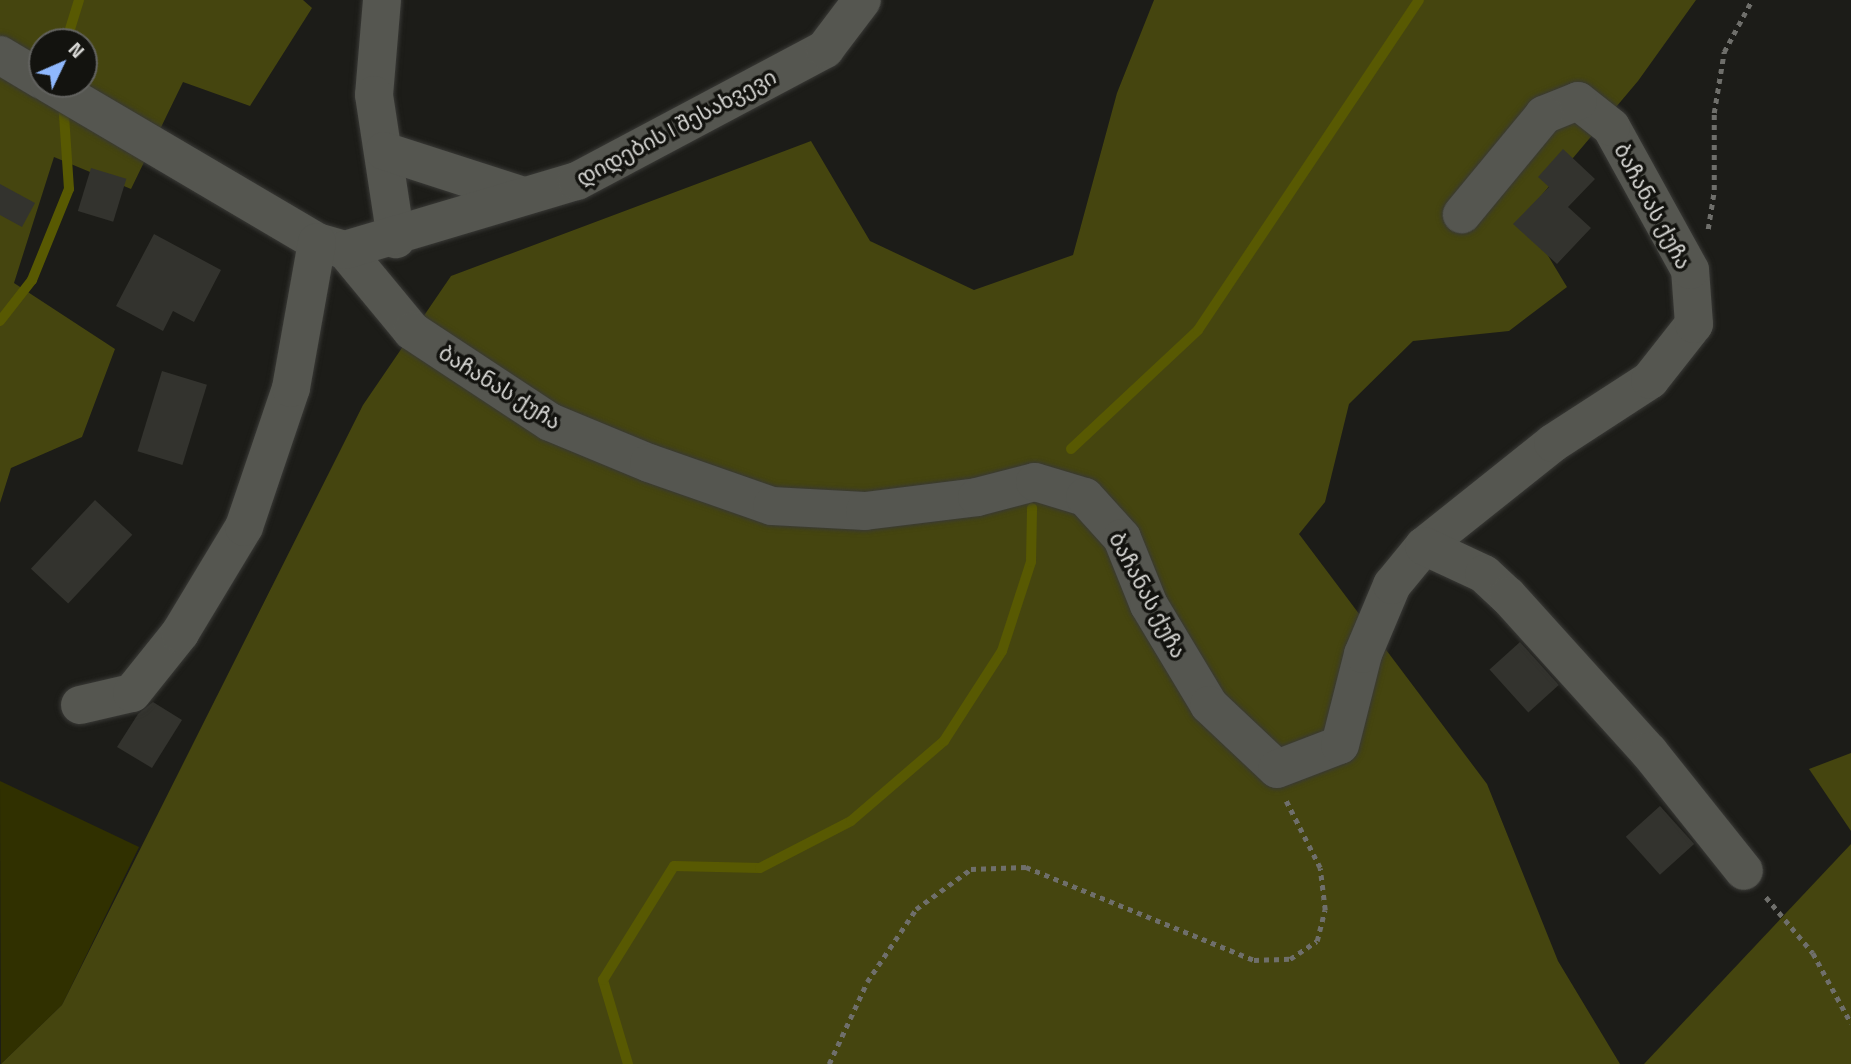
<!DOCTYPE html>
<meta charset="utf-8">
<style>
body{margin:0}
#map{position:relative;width:1851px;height:1064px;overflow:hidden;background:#1c1c18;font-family:"Titillium Web","Noto Sans Georgian",sans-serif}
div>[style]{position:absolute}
.green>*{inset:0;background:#303000}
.forest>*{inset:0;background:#45450f}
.stream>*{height:10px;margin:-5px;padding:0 5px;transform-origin:5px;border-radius:5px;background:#585902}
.building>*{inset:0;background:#33332e;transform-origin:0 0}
.path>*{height:4.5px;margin-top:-2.25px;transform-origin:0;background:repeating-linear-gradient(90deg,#6f6f6b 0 5px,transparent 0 10px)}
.roads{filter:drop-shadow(0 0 2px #393936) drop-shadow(0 0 2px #393936)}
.minor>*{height:38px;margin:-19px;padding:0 19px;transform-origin:19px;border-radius:19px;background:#555650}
span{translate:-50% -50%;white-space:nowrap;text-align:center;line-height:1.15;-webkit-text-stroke:7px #13130f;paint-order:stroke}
.street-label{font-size:21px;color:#d9d9d6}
.north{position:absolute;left:28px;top:28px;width:70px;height:70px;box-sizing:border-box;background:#13130f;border:2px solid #62625f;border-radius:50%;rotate:46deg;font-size:19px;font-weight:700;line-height:28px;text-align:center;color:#d9d9d6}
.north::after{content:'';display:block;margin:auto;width:24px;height:32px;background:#8fb8fd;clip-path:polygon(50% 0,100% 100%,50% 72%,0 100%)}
</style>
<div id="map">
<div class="green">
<i style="clip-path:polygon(0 781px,139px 847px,62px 1005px,1px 1064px)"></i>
</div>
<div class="forest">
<i style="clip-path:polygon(evenodd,0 0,303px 0,312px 8px,250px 106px,183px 82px,131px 189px,54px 157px,14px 283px,115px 349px,82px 437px,11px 468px,0 503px,0 0,42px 42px,84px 42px,84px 84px,42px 84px,42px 42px)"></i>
<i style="clip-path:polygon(1154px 0,1696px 0,1638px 81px,1524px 216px,1567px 287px,1509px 331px,1413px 341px,1349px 404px,1325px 502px,1299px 534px,1487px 784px,1558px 961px,1620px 1064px,1px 1064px,62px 1005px,363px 405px,451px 276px,811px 141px,870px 241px,974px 290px,1073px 255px,1117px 93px)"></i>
<i style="clip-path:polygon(1851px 753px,1851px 831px,1809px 769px)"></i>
<i style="clip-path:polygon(1851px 844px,1851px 1064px,1644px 1064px)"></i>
</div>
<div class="stream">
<i style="left:66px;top:42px;width:44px;rotate:-72.8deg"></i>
<i style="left:0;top:321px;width:52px;rotate:-52deg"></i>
<i style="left:32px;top:280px;width:98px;rotate:-67.9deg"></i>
<i style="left:69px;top:189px;width:88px;rotate:-93.9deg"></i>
<i style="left:1071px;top:449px;width:174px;rotate:-43.1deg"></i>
<i style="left:1198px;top:330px;width:397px;rotate:-56.2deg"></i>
<i style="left:628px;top:1064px;width:88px;rotate:-106.6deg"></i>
<i style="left:603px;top:980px;width:134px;rotate:-58.1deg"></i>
<i style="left:674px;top:866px;width:86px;rotate:1.3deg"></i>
<i style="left:760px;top:868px;width:102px;rotate:-27.3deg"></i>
<i style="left:851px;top:821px;width:123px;rotate:-40.7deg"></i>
<i style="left:944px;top:741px;width:107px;rotate:-57.2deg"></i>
<i style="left:1002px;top:651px;width:94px;rotate:-72deg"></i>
<i style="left:1031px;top:562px;width:54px;rotate:-88.9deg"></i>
</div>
<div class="building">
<i style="clip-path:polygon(1563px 149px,1595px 179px,1568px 207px,1591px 228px,1557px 264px,1513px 224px,1549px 187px,1538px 177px)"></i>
<i style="left:91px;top:168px;width:37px;height:45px;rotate:17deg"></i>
<i style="clip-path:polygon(0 184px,35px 203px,22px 227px,0 215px)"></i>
<i style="clip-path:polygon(154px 234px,221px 270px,194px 322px,173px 311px,163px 331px,116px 306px)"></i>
<i style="left:162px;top:371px;width:47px;height:84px;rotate:17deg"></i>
<i style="left:95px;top:500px;width:51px;height:94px;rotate:43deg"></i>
<i style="left:1520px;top:642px;width:58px;height:41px;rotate:48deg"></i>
<i style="clip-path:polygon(153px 702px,182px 720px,152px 768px,117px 747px,138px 714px)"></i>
<i style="left:1660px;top:806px;width:51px;height:46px;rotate:48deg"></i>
</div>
<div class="path">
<i style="left:1708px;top:229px;width:39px;rotate:-81deg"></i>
<i style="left:1714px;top:190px;width:77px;rotate:-90deg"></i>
<i style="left:1714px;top:113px;width:62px;rotate:-80.7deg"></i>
<i style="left:1724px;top:52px;width:59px;rotate:-61.7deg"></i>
<i style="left:1766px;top:897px;width:73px;rotate:50deg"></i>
<i style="left:1813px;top:953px;width:80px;rotate:61.5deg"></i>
<i style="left:829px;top:1064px;width:90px;rotate:-65.1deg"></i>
<i style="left:867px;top:982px;width:88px;rotate:-56.1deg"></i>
<i style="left:916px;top:909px;width:68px;rotate:-36deg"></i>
<i style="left:971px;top:869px;width:55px;rotate:-2.1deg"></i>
<i style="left:1026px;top:867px;width:246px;rotate:22.2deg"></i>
<i style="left:1254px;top:960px;width:36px;rotate:-2deg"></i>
<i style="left:1290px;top:959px;width:32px;rotate:-34deg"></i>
<i style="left:1317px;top:941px;width:32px;rotate:-76deg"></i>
<i style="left:1325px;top:910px;width:42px;rotate:-96.8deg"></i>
<i style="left:1320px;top:868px;width:75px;rotate:-116.9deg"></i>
</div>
<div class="roads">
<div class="minor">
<i style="left:382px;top:0;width:95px;rotate:94.8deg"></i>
<i style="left:374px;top:95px;width:146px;rotate:81.3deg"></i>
<i style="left:0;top:55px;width:49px;rotate:30.8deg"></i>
<i style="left:49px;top:84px;width:311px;rotate:30.5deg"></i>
<i style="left:317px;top:242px;width:29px;rotate:16deg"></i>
<i style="left:345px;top:250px;width:105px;rotate:50.4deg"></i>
<i style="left:412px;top:331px;width:165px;rotate:33.4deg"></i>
<i style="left:550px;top:422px;width:107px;rotate:22.5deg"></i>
<i style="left:649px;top:463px;width:130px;rotate:19.3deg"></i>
<i style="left:772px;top:506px;width:93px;rotate:3.1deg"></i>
<i style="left:865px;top:511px;width:113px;rotate:-7.1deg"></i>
<i style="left:977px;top:497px;width:60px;rotate:-14.5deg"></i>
<i style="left:1035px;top:482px;width:52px;rotate:16.7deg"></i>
<i style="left:1085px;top:497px;width:55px;rotate:47.9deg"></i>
<i style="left:1122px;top:538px;width:72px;rotate:68.1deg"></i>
<i style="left:1149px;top:605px;width:117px;rotate:59deg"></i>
<i style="left:1209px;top:705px;width:93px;rotate:43.3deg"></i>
<i style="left:1277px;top:769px;width:67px;rotate:-20.9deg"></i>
<i style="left:1340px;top:745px;width:94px;rotate:-75.8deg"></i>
<i style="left:1363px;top:654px;width:75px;rotate:-67.2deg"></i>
<i style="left:1392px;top:585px;width:50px;rotate:-50.6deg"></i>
<i style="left:1424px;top:546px;width:165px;rotate:-38.6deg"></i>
<i style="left:1553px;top:443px;width:116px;rotate:-33deg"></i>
<i style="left:1650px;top:380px;width:71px;rotate:-51.8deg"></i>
<i style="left:1694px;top:324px;width:54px;rotate:-94.2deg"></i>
<i style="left:1690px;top:270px;width:163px;rotate:-118.9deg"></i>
<i style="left:1611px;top:127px;width:42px;rotate:-141.8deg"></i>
<i style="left:1578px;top:101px;width:37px;rotate:158deg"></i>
<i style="left:1544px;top:115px;width:129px;rotate:129.6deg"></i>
<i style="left:384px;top:151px;width:146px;rotate:17.9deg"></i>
<i style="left:345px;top:250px;width:242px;rotate:-16.6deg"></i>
<i style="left:577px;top:181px;width:281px;rotate:-28deg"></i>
<i style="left:825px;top:49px;width:61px;rotate:-52.9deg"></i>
<i style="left:1424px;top:546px;width:66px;rotate:25deg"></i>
<i style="left:1484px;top:574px;width:33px;rotate:43deg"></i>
<i style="left:1508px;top:596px;width:210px;rotate:47.9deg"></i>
<i style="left:1649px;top:752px;width:152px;rotate:51.4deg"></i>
<i style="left:80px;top:705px;width:53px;rotate:-13deg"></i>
<i style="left:132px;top:693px;width:77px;rotate:-51.3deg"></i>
<i style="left:180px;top:633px;width:124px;rotate:-58.9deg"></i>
<i style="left:244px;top:527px;width:147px;rotate:-71.3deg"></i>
<i style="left:291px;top:388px;width:148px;rotate:-79.9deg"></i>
</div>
</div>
<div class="street-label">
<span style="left:676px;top:127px;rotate:-28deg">დიდების I შესახვევი</span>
<span style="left:1653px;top:206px;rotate:62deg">ბაჩანას ქუჩა</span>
<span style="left:500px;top:387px;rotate:32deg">ბაჩანას ქუჩა</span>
<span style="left:1148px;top:595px;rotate:62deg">ბაჩანას ქუჩა</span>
</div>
<div class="north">N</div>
</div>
